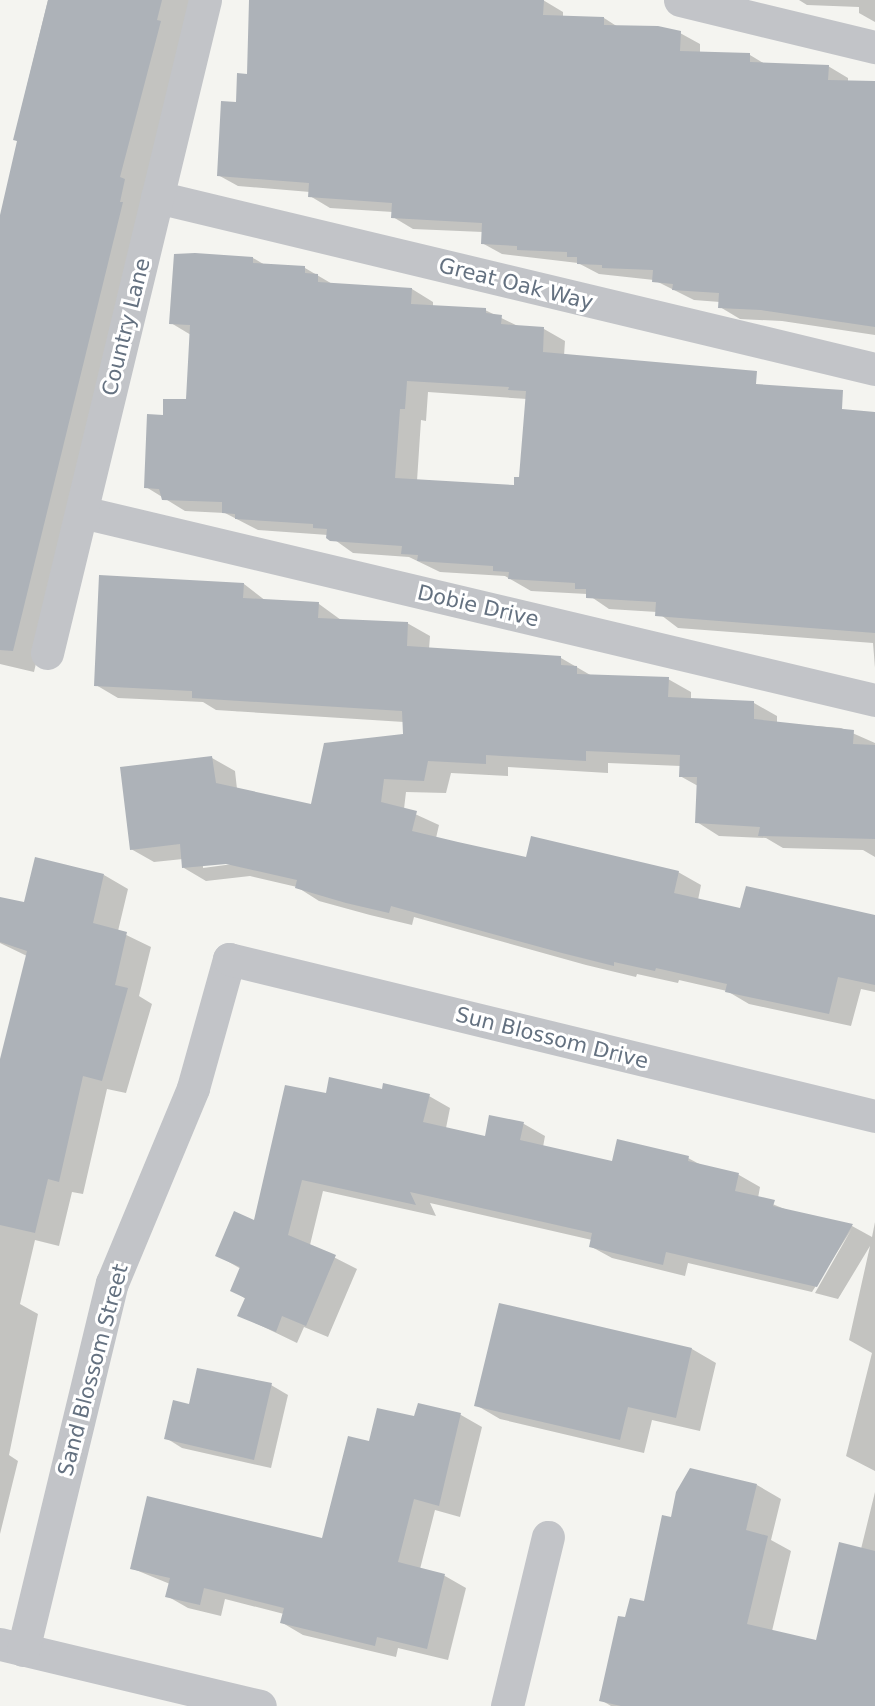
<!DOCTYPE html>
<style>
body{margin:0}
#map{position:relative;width:875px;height:1706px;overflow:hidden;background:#f4f4f0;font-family:"DejaVu Sans",sans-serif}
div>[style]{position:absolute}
.shadow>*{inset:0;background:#0003}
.building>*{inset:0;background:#adb2b8}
.minor>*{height:33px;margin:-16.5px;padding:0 16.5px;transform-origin:16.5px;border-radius:16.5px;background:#c2c4c8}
span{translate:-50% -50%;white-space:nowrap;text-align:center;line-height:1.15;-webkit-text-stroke:6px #fff;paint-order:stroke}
.street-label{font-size:21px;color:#647180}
</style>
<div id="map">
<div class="shadow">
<i style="clip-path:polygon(48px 0,191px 0,34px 672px,0 664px,0 222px,19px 142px,14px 139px)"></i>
<i style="clip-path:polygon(250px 0,543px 0,563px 12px,563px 17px,604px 18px,618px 27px,680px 33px,700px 44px,700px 53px,750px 55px,765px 64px,828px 66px,848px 78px,848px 82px,875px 83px,875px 335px,782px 321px,740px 319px,720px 307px,720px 302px,694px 300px,654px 280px,599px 274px,578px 263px,502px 254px,482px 243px,483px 232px,413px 229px,393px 217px,393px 212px,330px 208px,310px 196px,310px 192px,238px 186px,218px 175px,248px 75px)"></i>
<i style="clip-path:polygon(799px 0,875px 0,875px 22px,859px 13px,859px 7px,807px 5px)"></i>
<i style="clip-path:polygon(evenodd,253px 258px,265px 265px,305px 268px,334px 285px,412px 289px,433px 302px,433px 307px,485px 310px,520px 327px,544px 329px,565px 341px,564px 356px,730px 401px,875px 413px,875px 668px,873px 643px,678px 628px,657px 612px,609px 609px,587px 594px,531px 591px,505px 576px,440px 572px,409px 557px,353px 553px,328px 535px,258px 530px,225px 513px,185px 511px,146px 487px,187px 401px,191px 335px,171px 323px,253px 258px,428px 392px,527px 399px,520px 479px,515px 487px,417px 481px,421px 420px,426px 421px,428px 392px)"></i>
<i style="clip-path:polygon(evenodd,244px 584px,266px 601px,319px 604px,341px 620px,407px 623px,430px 636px,429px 649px,561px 658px,592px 676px,668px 679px,691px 692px,691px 700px,754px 703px,777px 716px,777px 723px,841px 728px,875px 743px,875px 857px,863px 850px,783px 848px,766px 838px,719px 836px,697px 822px,698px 786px,680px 776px,681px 766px,608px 763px,608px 773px,508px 767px,508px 776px,451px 773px,446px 793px,406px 792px,404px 809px,439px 825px,436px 838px,527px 859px,678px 872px,701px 885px,698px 900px,741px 909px,875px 918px,875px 992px,861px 989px,851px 1026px,749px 1004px,727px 991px,679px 980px,678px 983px,637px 974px,636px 977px,586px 965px,414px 917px,412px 925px,370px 915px,319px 901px,297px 887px,250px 876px,206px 881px,184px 868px,183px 859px,154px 862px,131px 849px,212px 758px,235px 771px,237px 789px,312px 806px,404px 735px,404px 722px,216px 710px,203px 702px,118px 698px,96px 685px,244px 584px,233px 861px,233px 864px,203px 868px,203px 865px,233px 861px)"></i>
<i style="clip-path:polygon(104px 875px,128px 889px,118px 931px,151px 947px,139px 996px,152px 1004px,126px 1093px,107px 1089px,83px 1194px,72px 1192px,59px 1246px,35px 1240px,20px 1304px,38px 1314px,9px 1455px,18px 1461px,0 1534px,0 1065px,27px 956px,0 943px,0 919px,25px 904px)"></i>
<i style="clip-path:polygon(383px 1091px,429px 1096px,450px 1108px,446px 1128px,486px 1137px,491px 1117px,524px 1124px,545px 1136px,543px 1147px,613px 1163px,688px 1158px,703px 1166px,739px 1175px,760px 1187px,758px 1198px,792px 1212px,852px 1226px,872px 1237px,875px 1222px,875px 1471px,846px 1456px,872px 1353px,849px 1340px,870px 1246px,838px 1299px,815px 1293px,851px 1230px,812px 1292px,688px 1263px,685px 1276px,612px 1258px,590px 1246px,592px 1240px,430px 1203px,436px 1216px,323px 1191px,310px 1245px,357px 1269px,328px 1337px,304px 1327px,297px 1343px,239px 1315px,246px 1299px,232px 1290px,241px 1269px,217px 1255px,255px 1222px,327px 1094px)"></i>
<i style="clip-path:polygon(692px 1349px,716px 1363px,700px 1431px,652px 1420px,644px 1453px,500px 1419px,476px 1405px)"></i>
<i style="clip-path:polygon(271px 1385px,288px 1395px,271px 1468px,182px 1448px,166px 1438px,190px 1405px)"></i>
<i style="clip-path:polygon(419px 1405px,461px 1415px,482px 1427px,460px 1517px,435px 1510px,420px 1569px,445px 1576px,466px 1588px,448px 1660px,398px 1648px,396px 1657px,303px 1635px,281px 1622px,284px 1614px,225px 1599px,221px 1616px,188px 1608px,167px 1596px,170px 1584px,131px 1568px,323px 1540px,370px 1443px,415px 1418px)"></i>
<i style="clip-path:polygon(757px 1485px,781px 1499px,771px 1540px,791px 1551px,772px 1631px,817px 1641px,861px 1549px,875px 1492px,875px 1706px,611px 1706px,601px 1700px,626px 1619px,645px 1603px,672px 1519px)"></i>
</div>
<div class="building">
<i style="clip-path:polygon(48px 0,162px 0,157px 20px,161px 21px,120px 177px,125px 179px,120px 202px,123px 202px,13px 651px,0 650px,0 215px,17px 141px,13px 140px)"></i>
<i style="clip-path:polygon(249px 0,544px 0,543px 15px,604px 17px,604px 25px,658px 26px,681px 31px,680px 51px,750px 53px,750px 62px,829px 65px,828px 80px,875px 81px,875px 327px,761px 310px,718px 308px,719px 293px,672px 290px,673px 284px,652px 282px,653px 270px,602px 268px,602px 265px,577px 264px,577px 257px,567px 257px,567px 252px,517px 250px,517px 246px,481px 244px,482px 223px,391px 218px,392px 203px,308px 197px,309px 183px,217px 176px,221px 101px,236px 102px,237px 73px,247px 74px)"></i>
<i style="clip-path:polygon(evenodd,195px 253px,253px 257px,253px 263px,305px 266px,305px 273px,318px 274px,318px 282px,412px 288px,411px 304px,486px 308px,486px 313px,502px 315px,501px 324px,544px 327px,543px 352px,757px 371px,756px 384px,843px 390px,842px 409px,875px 412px,875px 633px,655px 616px,656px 602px,586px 598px,586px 589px,575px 589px,575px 583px,508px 579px,509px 572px,493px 571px,493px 566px,417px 561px,418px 555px,401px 554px,402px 546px,330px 541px,326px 538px,327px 529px,313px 528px,313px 524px,235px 519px,235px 514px,222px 513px,222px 502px,162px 500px,159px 489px,144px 488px,147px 414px,163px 415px,163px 399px,186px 399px,190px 325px,169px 324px,174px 254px,195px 253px,407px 381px,509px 387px,508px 390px,526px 391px,519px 477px,514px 477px,514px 485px,395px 478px,400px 409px,405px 409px,407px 381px)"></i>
<i style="clip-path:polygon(99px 575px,244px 583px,243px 598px,319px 602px,318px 618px,408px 622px,407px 646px,561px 656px,561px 665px,577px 666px,577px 674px,669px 677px,668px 697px,754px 701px,754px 719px,854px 730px,853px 744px,875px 745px,875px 839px,758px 836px,760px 827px,695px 823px,697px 777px,679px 777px,680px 755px,586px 751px,586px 761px,486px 755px,486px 764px,428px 761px,424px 781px,384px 779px,381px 802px,417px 811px,412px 831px,458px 842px,526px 857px,531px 836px,679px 871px,674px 893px,740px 908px,746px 886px,875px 915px,875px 985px,838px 977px,829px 1014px,725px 992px,727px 984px,656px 968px,655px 971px,614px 962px,614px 966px,562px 953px,391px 906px,389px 913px,346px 903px,295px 888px,297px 880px,226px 864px,182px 868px,180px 844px,130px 850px,120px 767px,212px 756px,216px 783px,311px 804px,324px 743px,403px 734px,402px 711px,192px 698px,192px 691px,94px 686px)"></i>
<i style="clip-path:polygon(35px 857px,104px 874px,93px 923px,127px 932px,115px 985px,128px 988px,102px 1081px,83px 1076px,59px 1182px,48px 1179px,35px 1233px,0 1225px,0 1059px,27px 951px,0 942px,0 897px,24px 902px)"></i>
<i style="clip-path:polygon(329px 1077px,382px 1089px,383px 1083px,430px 1094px,423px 1122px,485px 1136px,489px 1115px,524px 1122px,520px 1140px,612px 1161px,617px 1139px,689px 1156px,688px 1161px,739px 1173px,735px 1191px,775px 1200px,773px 1206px,853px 1224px,817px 1287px,666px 1252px,663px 1265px,589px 1247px,592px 1233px,410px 1192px,416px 1205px,302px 1180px,288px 1235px,336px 1255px,306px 1326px,282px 1316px,276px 1332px,237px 1316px,245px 1298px,230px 1291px,240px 1267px,215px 1256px,234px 1211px,254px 1220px,285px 1085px,326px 1093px)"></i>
<i style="clip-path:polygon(499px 1303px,692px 1348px,676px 1418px,628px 1407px,620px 1440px,474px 1406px)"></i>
<i style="clip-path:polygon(197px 1368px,272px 1383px,254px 1460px,164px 1439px,173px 1400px,189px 1404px)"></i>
<i style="clip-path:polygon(418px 1403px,461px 1413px,439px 1506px,414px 1499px,398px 1562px,445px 1574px,427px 1649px,377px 1637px,375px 1646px,280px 1623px,284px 1608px,204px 1588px,200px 1605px,165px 1597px,170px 1578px,130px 1569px,147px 1496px,322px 1538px,348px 1436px,369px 1441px,377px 1408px,414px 1416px)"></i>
<i style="clip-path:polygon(690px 1468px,757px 1484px,746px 1530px,768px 1536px,747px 1624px,816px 1640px,839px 1542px,875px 1551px,875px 1706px,621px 1706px,599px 1701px,618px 1616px,625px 1617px,630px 1598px,644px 1601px,662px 1515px,671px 1517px,676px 1492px)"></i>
</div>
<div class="minor">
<i style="left:680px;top:0;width:201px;rotate:13.6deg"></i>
<i style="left:157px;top:197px;width:738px;rotate:13.47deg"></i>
<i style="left:82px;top:512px;width:815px;rotate:13.34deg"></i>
<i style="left:47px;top:653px;width:672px;rotate:-76.4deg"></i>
<i style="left:0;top:1644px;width:267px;rotate:13.4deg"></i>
<i style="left:23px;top:1650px;width:378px;rotate:-76.4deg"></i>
<i style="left:112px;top:1283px;width:211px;rotate:-67.4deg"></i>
<i style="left:193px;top:1088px;width:134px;rotate:-74.4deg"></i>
<i style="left:229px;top:959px;width:665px;rotate:13.66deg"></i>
<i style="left:507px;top:1706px;width:174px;rotate:-76.4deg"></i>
</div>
<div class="street-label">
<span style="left:516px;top:284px;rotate:14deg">Great Oak Way</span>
<span style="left:126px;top:327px;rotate:-76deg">Country Lane</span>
<span style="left:478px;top:606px;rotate:13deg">Dobie Drive</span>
<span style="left:552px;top:1038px;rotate:14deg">Sun Blossom Drive</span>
<span style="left:93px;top:1370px;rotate:-75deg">Sand Blossom Street</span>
</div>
</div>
